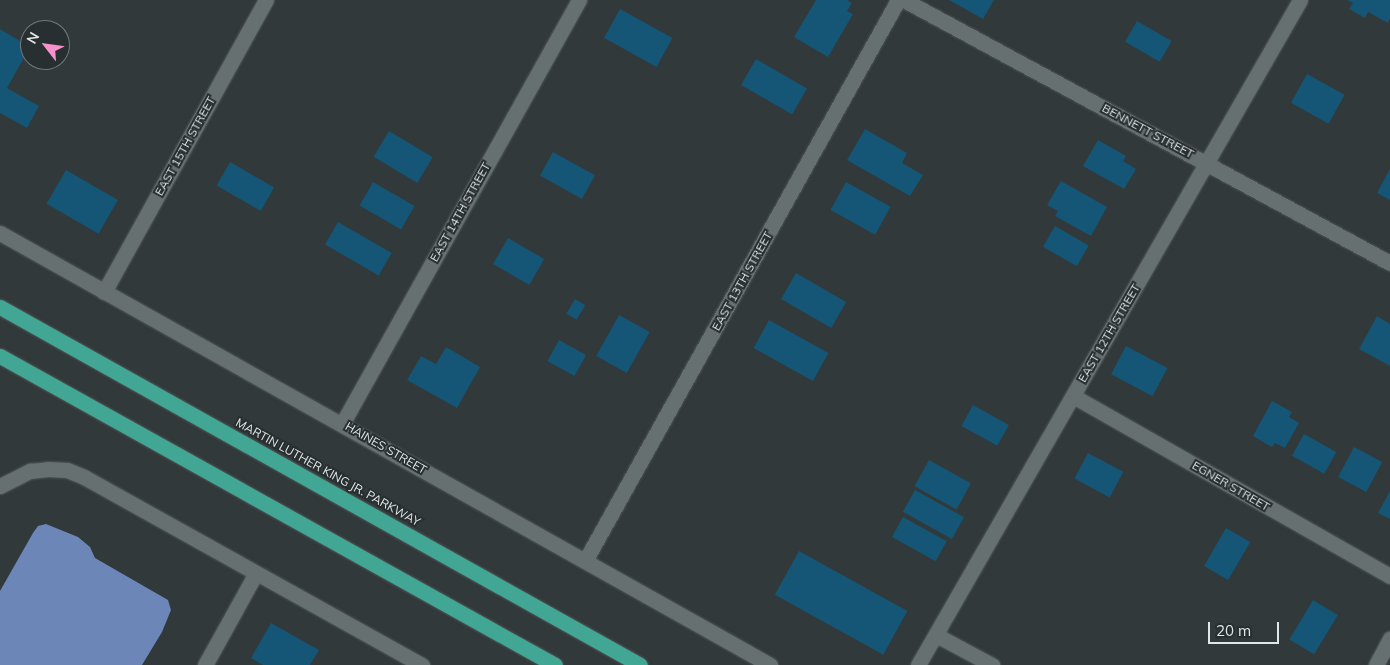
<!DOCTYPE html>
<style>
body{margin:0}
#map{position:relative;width:1390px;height:665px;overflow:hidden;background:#31393a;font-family:Mulish,sans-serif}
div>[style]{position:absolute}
.water>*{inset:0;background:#6c86b7}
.building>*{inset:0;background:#155575;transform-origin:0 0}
.roads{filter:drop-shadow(0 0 1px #515759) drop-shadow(0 0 1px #515759)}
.minor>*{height:15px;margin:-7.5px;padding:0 7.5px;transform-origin:7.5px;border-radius:7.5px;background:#677071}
.highway>*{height:15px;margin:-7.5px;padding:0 7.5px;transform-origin:7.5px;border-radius:7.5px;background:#41a694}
span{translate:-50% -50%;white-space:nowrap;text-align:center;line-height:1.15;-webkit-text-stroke:4px #282f30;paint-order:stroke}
.street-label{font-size:12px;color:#e1e6e7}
.north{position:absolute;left:20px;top:20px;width:50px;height:50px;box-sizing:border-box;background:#282f30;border:1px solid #727879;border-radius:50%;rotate:300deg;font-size:14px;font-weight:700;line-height:20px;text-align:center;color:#e1e6e7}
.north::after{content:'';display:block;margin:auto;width:18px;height:22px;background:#f890cb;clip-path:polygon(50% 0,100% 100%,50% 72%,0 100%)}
.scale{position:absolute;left:1208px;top:622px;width:71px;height:22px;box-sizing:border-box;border:2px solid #e1e6e7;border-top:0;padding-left:6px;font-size:15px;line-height:18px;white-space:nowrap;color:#e1e6e7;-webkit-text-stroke:4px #282f30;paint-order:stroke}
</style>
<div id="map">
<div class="water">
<i style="clip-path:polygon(46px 524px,78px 537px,90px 547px,95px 558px,168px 600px,171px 610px,162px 632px,142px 665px,0 665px,0 591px,33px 533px,38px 526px)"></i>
</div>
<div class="building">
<i style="clip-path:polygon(816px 0,847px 0,852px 3px,847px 11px,853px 14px,828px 57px,794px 37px)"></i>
<i style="clip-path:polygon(949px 0,994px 0,983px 19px)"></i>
<i style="clip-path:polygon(1347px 0,1390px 0,1390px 18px,1388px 23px,1368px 12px,1365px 18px,1349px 9px,1353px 3px)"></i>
<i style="left:620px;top:9px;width:60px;height:33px;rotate:29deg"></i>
<i style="left:1137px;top:21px;width:40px;height:24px;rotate:30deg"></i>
<i style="clip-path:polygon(0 29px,30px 47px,7px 88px,39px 106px,27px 128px,0 113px)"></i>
<i style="left:756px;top:59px;width:59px;height:30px;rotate:30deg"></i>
<i style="left:1307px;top:74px;width:43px;height:33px;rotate:29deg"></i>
<i style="clip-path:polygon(865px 129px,907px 153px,902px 163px,923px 175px,910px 196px,847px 160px)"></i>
<i style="left:389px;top:131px;width:51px;height:30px;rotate:31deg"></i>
<i style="clip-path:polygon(1098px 140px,1126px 156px,1123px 161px,1136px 169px,1124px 189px,1083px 166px)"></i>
<i style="left:553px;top:152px;width:48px;height:27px;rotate:29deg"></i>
<i style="left:230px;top:162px;width:51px;height:27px;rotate:30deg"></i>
<i style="clip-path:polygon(1390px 169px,1390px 200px,1377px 193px)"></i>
<i style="left:66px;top:170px;width:60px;height:39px;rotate:30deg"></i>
<i style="clip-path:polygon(1061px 181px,1107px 207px,1091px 236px,1055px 216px,1058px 211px,1047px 205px)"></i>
<i style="left:373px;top:182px;width:48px;height:27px;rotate:30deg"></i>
<i style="left:846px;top:182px;width:51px;height:32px;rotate:29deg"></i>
<i style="left:338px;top:222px;width:62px;height:26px;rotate:30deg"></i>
<i style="left:1055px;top:226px;width:39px;height:24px;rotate:30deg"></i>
<i style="left:508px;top:238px;width:42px;height:30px;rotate:30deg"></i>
<i style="left:796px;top:273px;width:58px;height:30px;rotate:30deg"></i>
<i style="left:575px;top:299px;width:12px;height:17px;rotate:31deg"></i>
<i style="left:619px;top:315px;width:35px;height:47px;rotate:29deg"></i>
<i style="clip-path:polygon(1377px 316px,1390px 324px,1390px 366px,1359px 349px)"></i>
<i style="left:769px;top:320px;width:68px;height:32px;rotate:29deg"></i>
<i style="left:559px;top:340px;width:31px;height:24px;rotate:29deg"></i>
<i style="left:1126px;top:346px;width:47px;height:32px;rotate:28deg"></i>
<i style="clip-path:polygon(446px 347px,480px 367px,457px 408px,407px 380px,421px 356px,436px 364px)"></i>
<i style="clip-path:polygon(1272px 401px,1292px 412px,1289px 417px,1299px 423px,1285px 448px,1275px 443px,1272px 447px,1253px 436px)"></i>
<i style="left:973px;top:405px;width:41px;height:24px;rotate:29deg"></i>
<i style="left:1304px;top:434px;width:37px;height:25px;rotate:29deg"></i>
<i style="left:1354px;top:447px;width:32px;height:34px;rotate:28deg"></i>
<i style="left:1088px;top:453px;width:40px;height:29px;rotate:28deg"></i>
<i style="left:929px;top:460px;width:48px;height:30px;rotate:29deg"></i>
<i style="left:915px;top:490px;width:56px;height:25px;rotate:29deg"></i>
<i style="clip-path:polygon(1390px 491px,1390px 519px,1378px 513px)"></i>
<i style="left:903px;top:517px;width:50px;height:23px;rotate:29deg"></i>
<i style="left:1226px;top:528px;width:28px;height:44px;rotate:30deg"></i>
<i style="left:799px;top:551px;width:124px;height:50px;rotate:29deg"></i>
<i style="left:1313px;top:600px;width:29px;height:46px;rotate:31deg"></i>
<i style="clip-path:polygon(271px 623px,319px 650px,310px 665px,263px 665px,251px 658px)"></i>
</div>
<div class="roads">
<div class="minor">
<i style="left:904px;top:0;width:553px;rotate:28.42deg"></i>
<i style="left:0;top:233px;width:883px;rotate:29.29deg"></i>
<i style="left:104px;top:292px;width:334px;rotate:-61deg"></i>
<i style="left:1073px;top:396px;width:365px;rotate:29.6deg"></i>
<i style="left:342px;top:424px;width:486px;rotate:-60.8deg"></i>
<i style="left:0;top:486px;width:34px;rotate:-27deg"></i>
<i style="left:30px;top:471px;width:18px;rotate:-6deg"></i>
<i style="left:48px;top:469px;width:19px;rotate:3deg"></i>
<i style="left:67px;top:470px;width:18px;rotate:22deg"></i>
<i style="left:84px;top:477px;width:387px;rotate:29.1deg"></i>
<i style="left:585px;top:561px;width:642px;rotate:-60.84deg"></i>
<i style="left:936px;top:635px;width:64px;rotate:28.2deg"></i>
<i style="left:205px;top:665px;width:105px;rotate:-61deg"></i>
<i style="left:918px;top:665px;width:767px;rotate:-60.13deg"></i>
<i style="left:1376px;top:665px;width:30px;rotate:-62deg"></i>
</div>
<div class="highway">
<i style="left:0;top:307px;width:733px;rotate:29.22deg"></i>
<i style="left:0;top:356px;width:635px;rotate:29.11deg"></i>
</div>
</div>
<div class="street-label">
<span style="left:1148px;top:131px;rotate:28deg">BENNETT STREET</span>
<span style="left:185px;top:146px;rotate:-61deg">EAST 15TH STREET</span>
<span style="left:460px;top:212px;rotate:-61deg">EAST 14TH STREET</span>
<span style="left:742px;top:281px;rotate:-61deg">EAST 13TH STREET</span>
<span style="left:1109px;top:333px;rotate:-60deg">EAST 12TH STREET</span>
<span style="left:386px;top:448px;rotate:30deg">HAINES STREET</span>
<span style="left:328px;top:472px;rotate:29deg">MARTIN LUTHER KING JR. PARKWAY</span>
<span style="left:1231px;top:486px;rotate:30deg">EGNER STREET</span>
</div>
<div class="north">N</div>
<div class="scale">20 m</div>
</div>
